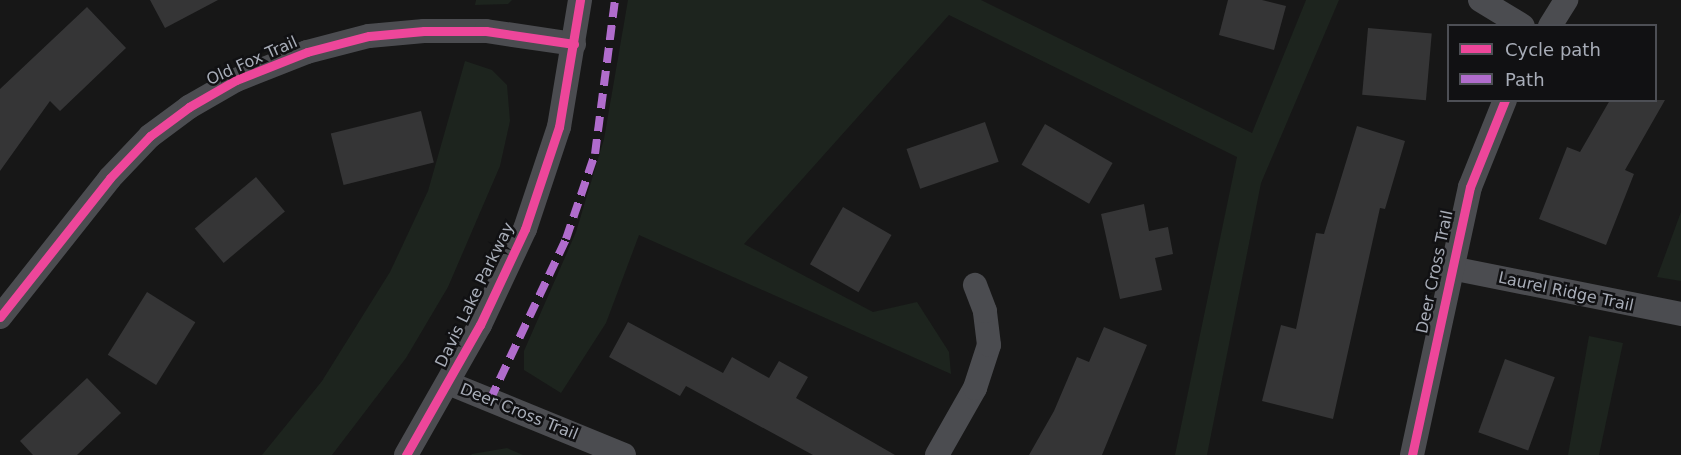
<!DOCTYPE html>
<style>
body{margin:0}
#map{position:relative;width:1681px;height:455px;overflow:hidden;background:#171717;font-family:"DejaVu Sans",sans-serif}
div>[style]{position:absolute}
.green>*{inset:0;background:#1d241e}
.building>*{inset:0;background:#353536;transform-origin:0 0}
.minor>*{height:24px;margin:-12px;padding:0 12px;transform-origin:12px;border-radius:12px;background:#4b4c50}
.quiet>*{height:8px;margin-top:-4px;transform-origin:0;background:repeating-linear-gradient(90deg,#b06ccc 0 15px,transparent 0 23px)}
.cycleway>*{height:9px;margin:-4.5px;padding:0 4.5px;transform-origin:4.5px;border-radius:4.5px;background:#ed469a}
span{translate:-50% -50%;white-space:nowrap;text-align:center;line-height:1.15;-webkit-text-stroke:5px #111113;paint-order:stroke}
.street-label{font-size:16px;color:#a8adb8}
.legend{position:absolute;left:1447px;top:24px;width:210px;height:78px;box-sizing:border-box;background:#111113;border:2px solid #4d4f55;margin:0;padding:8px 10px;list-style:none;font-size:18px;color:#a8adb8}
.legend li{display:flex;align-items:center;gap:12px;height:30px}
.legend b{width:30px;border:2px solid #4d4f55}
</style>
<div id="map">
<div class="green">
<i style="clip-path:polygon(476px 0,512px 0,508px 4px,475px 5px)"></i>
<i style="clip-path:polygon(628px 0,981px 0,1252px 133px,1306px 0,1339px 0,1261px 183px,1207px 455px,1175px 455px,1237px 157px,949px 15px,744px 244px,873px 312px,917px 302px,949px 352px,951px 374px,639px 235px,606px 323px,561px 393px,524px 370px,524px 351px,576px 232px,604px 139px)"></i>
<i style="clip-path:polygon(465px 61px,492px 70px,507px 85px,510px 121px,500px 166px,448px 287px,406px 358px,332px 455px,262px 455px,322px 381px,390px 272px,428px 191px)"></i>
<i style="clip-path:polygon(1681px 212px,1681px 281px,1657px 277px)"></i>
<i style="clip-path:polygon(1589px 336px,1623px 343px,1599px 455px,1568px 455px)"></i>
<i style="clip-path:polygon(507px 448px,523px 455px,471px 455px,472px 454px)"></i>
</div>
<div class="building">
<i style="clip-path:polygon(150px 0,218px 0,165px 28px)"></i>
<i style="clip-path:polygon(1228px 0,1262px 0,1286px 6px,1274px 50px,1219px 35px)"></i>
<i style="clip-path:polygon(87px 7px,126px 48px,60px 111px,50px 101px,0 171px,0 89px)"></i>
<i style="left:1368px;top:28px;width:64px;height:67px;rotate:5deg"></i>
<i style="clip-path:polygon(1610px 100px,1665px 100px,1625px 170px,1634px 174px,1606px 245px,1539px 219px,1567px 147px,1580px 152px)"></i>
<i style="left:421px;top:111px;width:53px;height:93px;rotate:76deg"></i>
<i style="left:985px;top:122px;width:42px;height:83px;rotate:71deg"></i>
<i style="left:1045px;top:124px;width:78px;height:47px;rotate:30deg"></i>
<i style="clip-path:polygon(1357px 126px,1405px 141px,1385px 209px,1380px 208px,1333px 419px,1262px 401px,1281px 325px,1296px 329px,1316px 233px,1324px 234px)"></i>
<i style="left:256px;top:177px;width:45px;height:80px;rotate:50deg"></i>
<i style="clip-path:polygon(1144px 204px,1149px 231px,1168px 227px,1173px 254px,1155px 258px,1162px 290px,1120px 299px,1101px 214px)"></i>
<i style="left:843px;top:207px;width:56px;height:66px;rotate:30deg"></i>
<i style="left:147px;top:292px;width:57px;height:74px;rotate:32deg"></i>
<i style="clip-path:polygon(628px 322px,723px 373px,732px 357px,769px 378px,779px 361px,808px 377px,796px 398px,895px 455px,813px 455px,686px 386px,680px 396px,609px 357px)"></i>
<i style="clip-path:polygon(1104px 327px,1147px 345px,1102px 455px,1029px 455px,1054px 411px,1077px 357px,1089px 362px)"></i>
<i style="left:1505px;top:359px;width:53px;height:78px;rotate:20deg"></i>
<i style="clip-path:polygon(87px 378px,121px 413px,77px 455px,33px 455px,20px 441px)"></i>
</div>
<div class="minor">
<i style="left:1480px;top:0;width:50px;rotate:31.2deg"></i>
<i style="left:1550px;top:26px;width:31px;rotate:-58deg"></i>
<i style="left:1451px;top:268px;width:235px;rotate:11.3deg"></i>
<i style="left:0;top:317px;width:177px;rotate:-51.6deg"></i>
<i style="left:110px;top:178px;width:58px;rotate:-46.4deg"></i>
<i style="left:150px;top:136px;width:49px;rotate:-36.6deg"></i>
<i style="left:189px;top:107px;width:54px;rotate:-29.9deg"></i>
<i style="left:236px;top:80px;width:76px;rotate:-21.5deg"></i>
<i style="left:307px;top:52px;width:64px;rotate:-14.5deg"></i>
<i style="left:369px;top:36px;width:55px;rotate:-5.2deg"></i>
<i style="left:424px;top:31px;width:62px"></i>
<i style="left:486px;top:31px;width:89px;rotate:8.4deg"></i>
<i style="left:448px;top:383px;width:190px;rotate:22.2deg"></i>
<i style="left:406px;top:455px;width:150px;rotate:-60.4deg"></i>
<i style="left:480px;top:325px;width:106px;rotate:-64.9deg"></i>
<i style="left:525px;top:229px;width:108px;rotate:-71.6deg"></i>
<i style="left:559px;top:127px;width:129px;rotate:-80.6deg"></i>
<i style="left:937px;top:455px;width:77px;rotate:-60.4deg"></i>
<i style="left:975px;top:388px;width:45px;rotate:-72deg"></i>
<i style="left:989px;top:345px;width:34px;rotate:-97deg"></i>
<i style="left:985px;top:311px;width:28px;rotate:-111deg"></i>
<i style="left:1412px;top:455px;width:274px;rotate:-77.8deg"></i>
<i style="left:1470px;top:187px;width:94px;rotate:-68.1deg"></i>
</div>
<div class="quiet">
<i style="left:490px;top:400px;width:178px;rotate:-64.7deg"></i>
<i style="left:566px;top:239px;width:90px;rotate:-71.2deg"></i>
<i style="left:595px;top:154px;width:155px;rotate:-82.6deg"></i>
</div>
<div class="cycleway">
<i style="left:0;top:317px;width:177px;rotate:-51.6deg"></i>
<i style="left:110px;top:178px;width:58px;rotate:-46.4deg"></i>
<i style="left:150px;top:136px;width:49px;rotate:-36.6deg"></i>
<i style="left:189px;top:107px;width:54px;rotate:-29.9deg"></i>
<i style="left:236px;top:80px;width:76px;rotate:-21.5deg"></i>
<i style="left:307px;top:52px;width:64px;rotate:-14.5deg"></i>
<i style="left:369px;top:36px;width:55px;rotate:-5.2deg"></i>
<i style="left:424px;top:31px;width:62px"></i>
<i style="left:486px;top:31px;width:89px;rotate:8.4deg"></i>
<i style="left:406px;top:455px;width:150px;rotate:-60.4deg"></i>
<i style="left:480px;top:325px;width:106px;rotate:-64.9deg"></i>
<i style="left:525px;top:229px;width:108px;rotate:-71.6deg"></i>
<i style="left:559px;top:127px;width:129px;rotate:-80.6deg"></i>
<i style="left:1412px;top:455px;width:274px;rotate:-77.8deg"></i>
<i style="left:1470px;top:187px;width:94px;rotate:-68.1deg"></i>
</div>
<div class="street-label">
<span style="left:252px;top:61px;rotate:-24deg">Old Fox Trail</span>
<span style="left:1435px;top:272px;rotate:-78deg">Deer Cross Trail</span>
<span style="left:1566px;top:292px;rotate:12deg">Laurel Ridge Trail</span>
<span style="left:475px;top:295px;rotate:-64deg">Davis Lake Parkway</span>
<span style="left:519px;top:412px;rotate:22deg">Deer Cross Trail</span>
</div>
<ul class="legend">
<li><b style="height:8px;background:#ed469a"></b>Cycle path</li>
<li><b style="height:8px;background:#b06ccc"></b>Path</li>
</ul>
</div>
